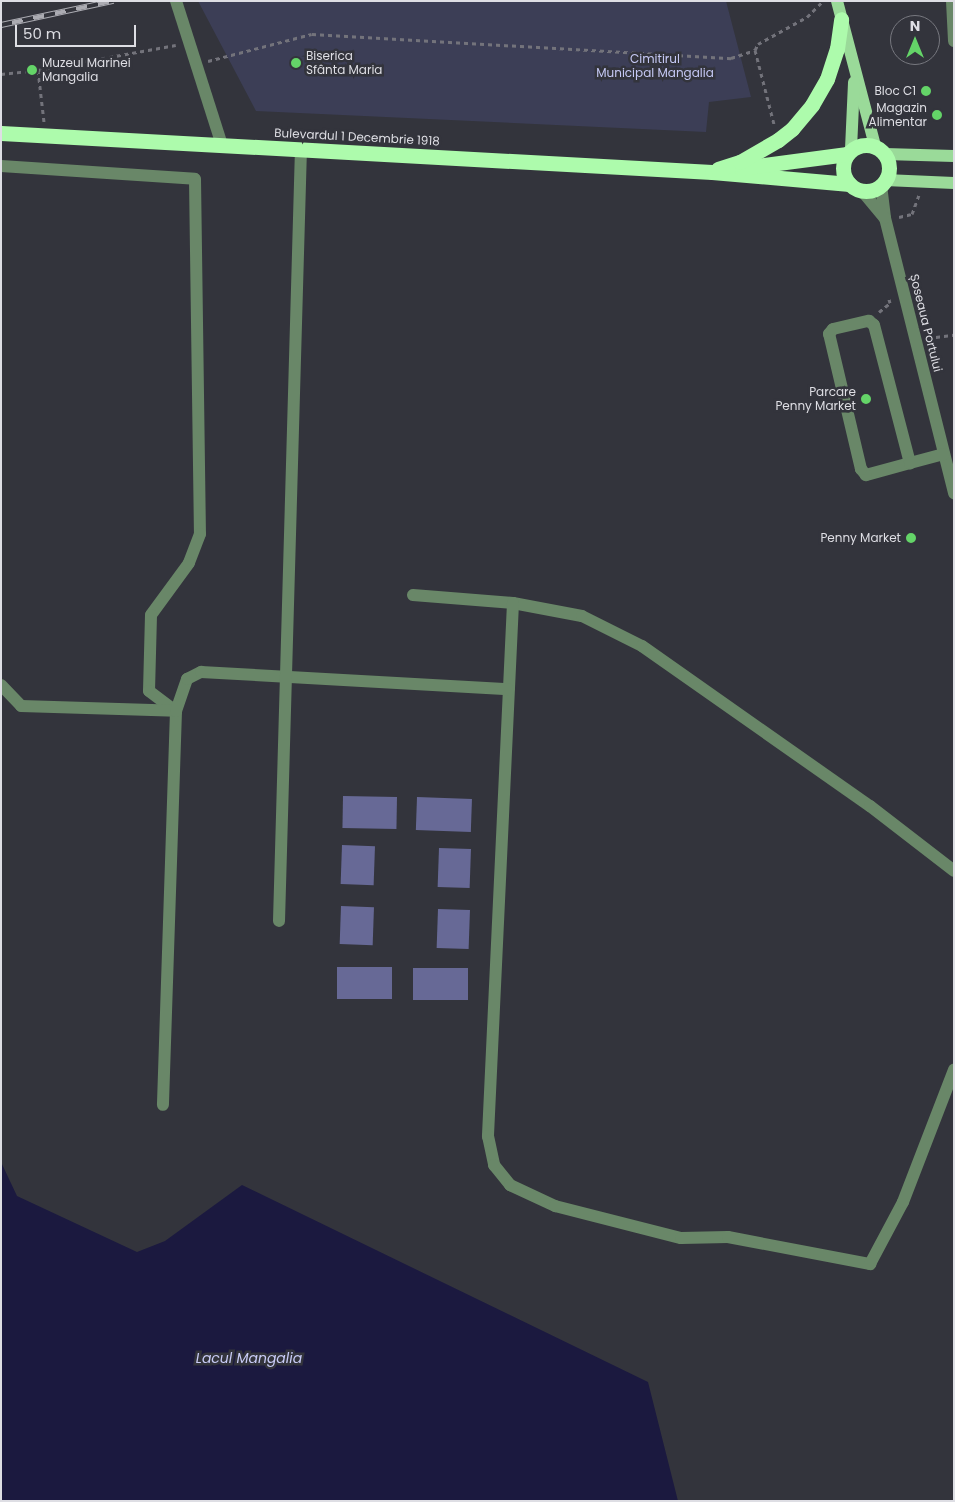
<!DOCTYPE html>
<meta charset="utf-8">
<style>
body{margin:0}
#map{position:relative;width:955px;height:1502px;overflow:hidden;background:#33343c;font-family:Poppins,sans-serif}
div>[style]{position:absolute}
.green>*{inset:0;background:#3c3e56}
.forest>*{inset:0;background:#676996;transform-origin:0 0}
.water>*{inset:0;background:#1b193f}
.path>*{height:3px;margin-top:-1.5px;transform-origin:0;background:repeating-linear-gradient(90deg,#73737b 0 4px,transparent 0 8px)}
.minor>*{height:12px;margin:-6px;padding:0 6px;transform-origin:6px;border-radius:6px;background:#698768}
.major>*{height:12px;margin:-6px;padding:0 6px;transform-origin:6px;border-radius:6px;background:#9ada99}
.highway>*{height:15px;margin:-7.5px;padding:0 7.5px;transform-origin:7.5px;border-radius:7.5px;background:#adfbac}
.highway>.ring{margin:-7.5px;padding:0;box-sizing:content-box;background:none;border:15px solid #adfbac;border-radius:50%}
.rail>*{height:5.5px;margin-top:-2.75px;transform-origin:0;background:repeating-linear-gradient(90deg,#33343c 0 11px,#ababb2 0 22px);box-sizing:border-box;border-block:1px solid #ababb2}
.dots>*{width:14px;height:14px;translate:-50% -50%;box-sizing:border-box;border:2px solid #33343c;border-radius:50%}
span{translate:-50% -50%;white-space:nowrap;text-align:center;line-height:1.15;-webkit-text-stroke:5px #33343c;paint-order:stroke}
.poi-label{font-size:12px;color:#dedee4}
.left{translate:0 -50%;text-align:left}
.right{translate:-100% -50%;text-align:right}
.park-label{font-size:12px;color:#c5c8f4}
.street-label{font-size:12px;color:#dedee4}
.water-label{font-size:14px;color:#c9ccf7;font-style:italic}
.frame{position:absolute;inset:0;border:2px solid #dedee4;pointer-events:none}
.north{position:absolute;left:890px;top:15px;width:50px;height:50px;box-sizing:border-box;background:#33343c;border:1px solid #77787f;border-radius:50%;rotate:0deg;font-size:14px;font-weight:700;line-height:20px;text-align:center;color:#dedee4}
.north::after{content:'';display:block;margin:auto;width:18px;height:22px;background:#64d468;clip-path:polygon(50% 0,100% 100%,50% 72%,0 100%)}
.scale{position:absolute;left:15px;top:25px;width:121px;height:22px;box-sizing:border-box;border:2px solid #dedee4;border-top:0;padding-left:6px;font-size:15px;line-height:18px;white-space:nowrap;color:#dedee4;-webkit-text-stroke:4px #33343c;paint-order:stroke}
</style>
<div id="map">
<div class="green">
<i style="clip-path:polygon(198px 1px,726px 1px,751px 97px,709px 102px,706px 132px,256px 111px)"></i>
</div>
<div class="forest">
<i style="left:343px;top:796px;width:54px;height:32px;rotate:1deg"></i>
<i style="left:417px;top:797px;width:55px;height:33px;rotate:2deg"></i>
<i style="left:342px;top:845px;width:33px;height:39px;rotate:2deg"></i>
<i style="left:439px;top:848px;width:32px;height:39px;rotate:2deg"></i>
<i style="left:341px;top:906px;width:33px;height:38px;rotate:2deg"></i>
<i style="left:438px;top:909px;width:32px;height:39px;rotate:2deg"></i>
<i style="left:337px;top:967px;width:55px;height:32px"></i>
<i style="left:413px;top:968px;width:55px;height:32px"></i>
</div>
<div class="water">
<i style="clip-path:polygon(1px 1162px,17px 1196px,137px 1252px,165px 1241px,242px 1185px,648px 1382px,678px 1501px,1px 1501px)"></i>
</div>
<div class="path">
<i style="left:755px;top:50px;width:7px;rotate:-63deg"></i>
<i style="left:758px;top:44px;width:56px;rotate:-28.9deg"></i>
<i style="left:807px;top:17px;width:23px;rotate:-45deg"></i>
<i style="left:208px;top:61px;width:107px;rotate:-14.6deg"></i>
<i style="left:312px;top:34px;width:420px;rotate:3.3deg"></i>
<i style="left:731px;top:58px;width:25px;rotate:-18deg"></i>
<i style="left:755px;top:50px;width:76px;rotate:75.6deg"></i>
<i style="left:38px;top:70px;width:52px;rotate:83.4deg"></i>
<i style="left:1px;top:74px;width:37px;rotate:-6deg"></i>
<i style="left:38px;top:70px;width:140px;rotate:-10.3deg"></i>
<i style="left:899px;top:217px;width:13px;rotate:-13deg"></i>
<i style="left:912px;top:214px;width:20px;rotate:-70deg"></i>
<i style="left:879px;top:312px;width:14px;rotate:-39deg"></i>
<i style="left:890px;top:303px;width:4px;rotate:-104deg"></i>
<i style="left:928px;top:338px;width:26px;rotate:-7deg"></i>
</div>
<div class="minor">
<i style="left:176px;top:1px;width:151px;rotate:72.3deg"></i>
<i style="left:952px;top:1px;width:40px;rotate:87.1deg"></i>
<i style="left:1px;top:166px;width:194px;rotate:3.8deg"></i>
<i style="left:195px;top:179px;width:355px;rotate:89.2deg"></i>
<i style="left:200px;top:534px;width:31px;rotate:111deg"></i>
<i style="left:189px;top:563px;width:64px;rotate:126.2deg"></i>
<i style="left:151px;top:615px;width:76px;rotate:91.5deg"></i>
<i style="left:149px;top:691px;width:34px;rotate:37deg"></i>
<i style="left:176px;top:711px;width:394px;rotate:91.9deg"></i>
<i style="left:881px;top:185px;width:33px;rotate:83deg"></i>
<i style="left:885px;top:218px;width:284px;rotate:75.9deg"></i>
<i style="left:862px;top:191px;width:35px;rotate:50deg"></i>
<i style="left:910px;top:463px;width:46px;rotate:164.7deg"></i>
<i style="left:866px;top:475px;width:8px;rotate:-130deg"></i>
<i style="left:861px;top:469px;width:139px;rotate:-103.3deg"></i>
<i style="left:829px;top:334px;width:6px;rotate:-51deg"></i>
<i style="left:833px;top:329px;width:37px;rotate:-13deg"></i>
<i style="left:869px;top:321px;width:6px;rotate:39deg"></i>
<i style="left:874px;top:325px;width:143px;rotate:75.4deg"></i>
<i style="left:910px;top:463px;width:35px;rotate:-15deg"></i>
<i style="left:413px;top:595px;width:100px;rotate:4.6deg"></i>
<i style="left:513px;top:603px;width:70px;rotate:10.7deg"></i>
<i style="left:582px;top:616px;width:67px;rotate:26.6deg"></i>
<i style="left:642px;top:646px;width:279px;rotate:35.1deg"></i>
<i style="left:870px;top:806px;width:106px;rotate:37.7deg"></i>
<i style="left:513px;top:603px;width:534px;rotate:92.69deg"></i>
<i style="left:488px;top:1136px;width:30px;rotate:78deg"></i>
<i style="left:494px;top:1165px;width:26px;rotate:51deg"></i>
<i style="left:510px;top:1185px;width:50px;rotate:25deg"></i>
<i style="left:555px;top:1206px;width:130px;rotate:14.3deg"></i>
<i style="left:681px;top:1238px;width:47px;rotate:-1.2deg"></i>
<i style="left:728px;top:1237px;width:145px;rotate:10.8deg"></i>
<i style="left:870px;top:1264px;width:70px;rotate:-62deg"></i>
<i style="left:903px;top:1202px;width:142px;rotate:-68.9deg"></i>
<i style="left:1px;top:685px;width:29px;rotate:46deg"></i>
<i style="left:21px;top:706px;width:155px;rotate:1.8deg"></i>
<i style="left:176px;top:711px;width:34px;rotate:-71deg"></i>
<i style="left:187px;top:679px;width:16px;rotate:-27deg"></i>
<i style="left:201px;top:672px;width:308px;rotate:3.2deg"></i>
<i style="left:279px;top:921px;width:772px;rotate:-88.37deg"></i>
</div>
<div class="major">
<i style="left:837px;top:1px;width:150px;rotate:75.3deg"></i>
<i style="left:851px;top:149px;width:67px;rotate:-87.4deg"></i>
<i style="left:885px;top:154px;width:69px;rotate:1.7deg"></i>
<i style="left:885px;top:180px;width:69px;rotate:2.5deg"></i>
</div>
<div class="highway">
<i style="left:1px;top:133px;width:712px;rotate:3.14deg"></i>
<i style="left:712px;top:172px;width:138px;rotate:5deg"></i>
<i class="ring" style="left:843px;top:145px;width:31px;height:31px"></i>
<i style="left:741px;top:168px;width:107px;rotate:-7.5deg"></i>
<i style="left:718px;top:169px;width:23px;rotate:-18deg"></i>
<i style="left:740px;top:162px;width:44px;rotate:-30.1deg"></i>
<i style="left:778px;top:140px;width:18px;rotate:-38deg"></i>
<i style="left:792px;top:129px;width:31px;rotate:-50deg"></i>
<i style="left:812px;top:105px;width:30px;rotate:-60deg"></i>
<i style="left:827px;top:79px;width:32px;rotate:-72deg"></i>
<i style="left:837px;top:49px;width:30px;rotate:-82deg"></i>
</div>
<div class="rail">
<i style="left:1px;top:25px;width:115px;rotate:-12.1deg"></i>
</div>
<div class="dots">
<i style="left:296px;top:63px;background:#64d468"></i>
<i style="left:32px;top:70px;background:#64d468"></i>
<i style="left:926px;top:91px;background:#64d468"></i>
<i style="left:937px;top:115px;background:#64d468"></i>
<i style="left:866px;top:399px;background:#64d468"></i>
<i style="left:911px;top:538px;background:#64d468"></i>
</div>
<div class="poi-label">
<span class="left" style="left:306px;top:63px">Biserica<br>Sfânta Maria</span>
<span class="left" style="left:42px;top:70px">Muzeul Marinei<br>Mangalia</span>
<span class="right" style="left:916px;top:91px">Bloc C1</span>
<span class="right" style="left:927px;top:115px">Magazin<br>Alimentar</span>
<span class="right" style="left:856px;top:399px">Parcare<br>Penny Market</span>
<span class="right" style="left:901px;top:538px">Penny Market</span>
</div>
<div class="park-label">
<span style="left:655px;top:66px">Cimitirul<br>Municipal Mangalia</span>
</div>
<div class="street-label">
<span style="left:357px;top:137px;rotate:3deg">Bulevardul 1 Decembrie 1918</span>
<span style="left:926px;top:323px;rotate:76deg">Șoseaua Portului</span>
</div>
<div class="water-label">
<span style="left:249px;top:1358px">Lacul Mangalia</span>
</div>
<div class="frame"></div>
<div class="north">N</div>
<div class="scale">50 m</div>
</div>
